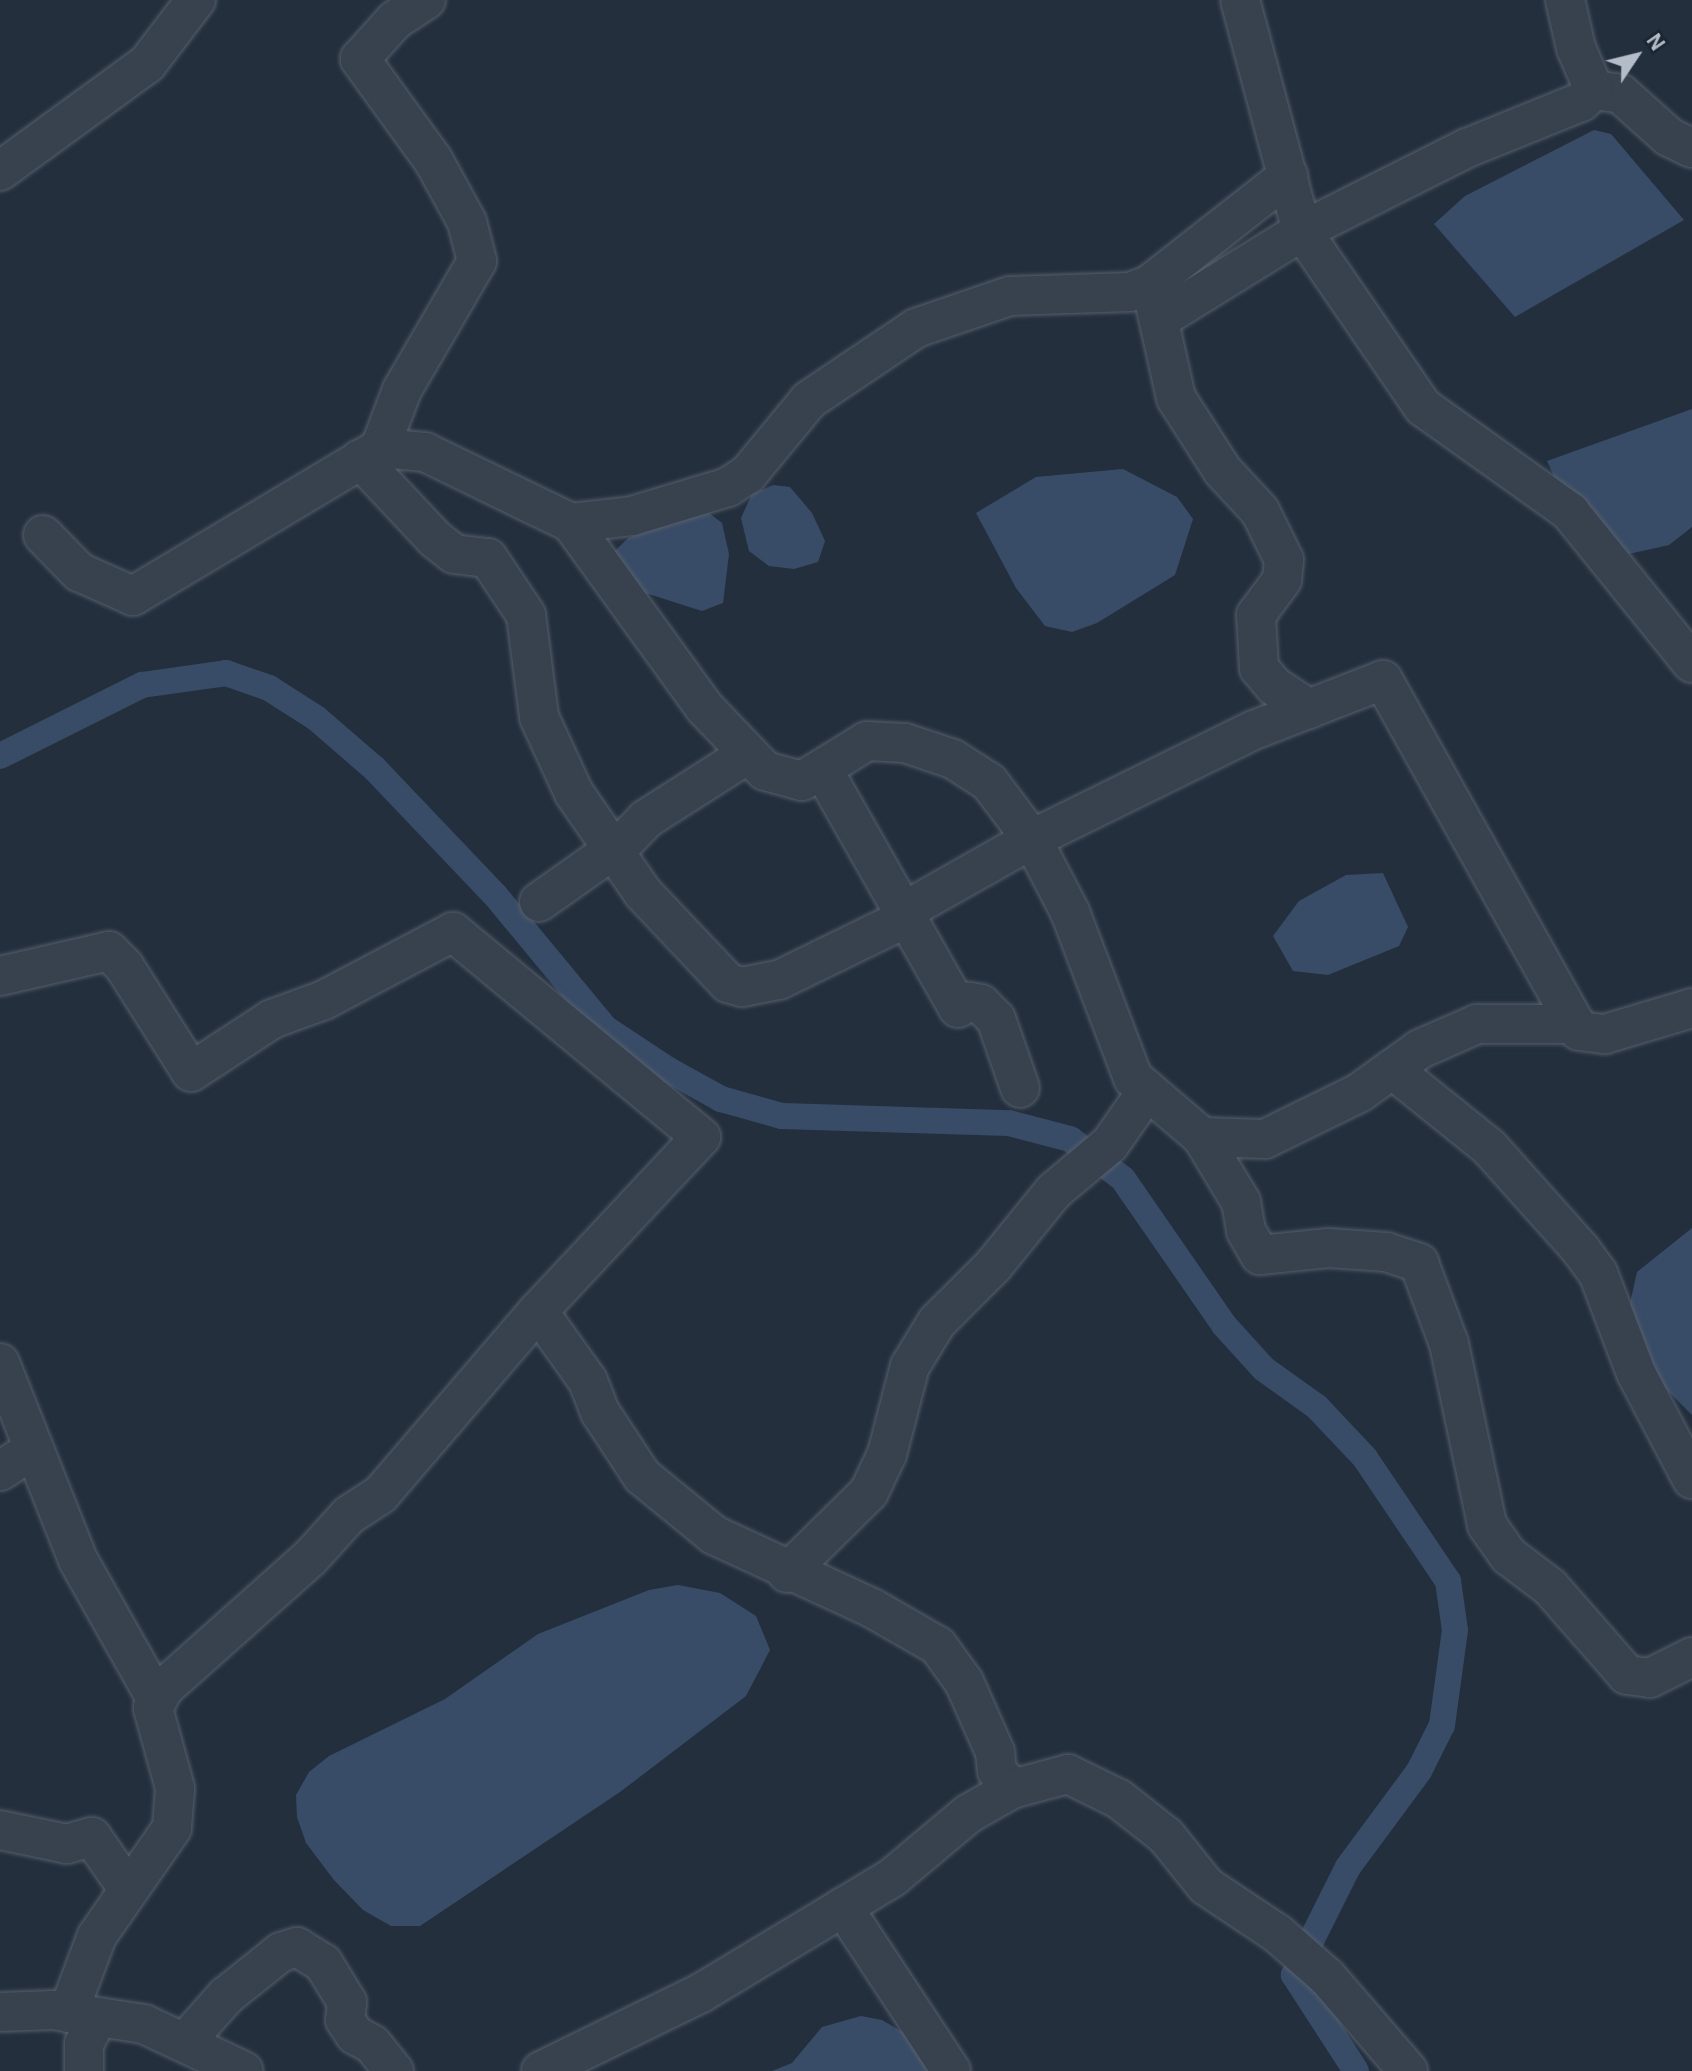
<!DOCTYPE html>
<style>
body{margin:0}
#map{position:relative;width:1692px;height:2071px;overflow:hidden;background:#242f3e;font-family:"Alegreya Sans",sans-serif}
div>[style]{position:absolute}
.water>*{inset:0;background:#394c67}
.canal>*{height:26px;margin:-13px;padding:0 13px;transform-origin:13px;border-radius:13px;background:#394c67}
.roads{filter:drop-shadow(0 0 2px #565f6c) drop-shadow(0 0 2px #565f6c)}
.minor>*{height:38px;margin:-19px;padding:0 19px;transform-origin:19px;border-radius:19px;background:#38414e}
span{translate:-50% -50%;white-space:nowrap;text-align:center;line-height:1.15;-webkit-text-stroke:6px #1d2633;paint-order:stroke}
.north{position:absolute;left:1596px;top:16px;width:80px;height:80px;-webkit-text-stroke:6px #1d2633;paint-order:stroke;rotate:55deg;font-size:22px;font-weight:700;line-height:32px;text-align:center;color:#b4bcc9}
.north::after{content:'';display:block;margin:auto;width:28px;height:36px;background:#b4bcc9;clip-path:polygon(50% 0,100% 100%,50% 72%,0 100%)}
</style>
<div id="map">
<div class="water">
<i style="clip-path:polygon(1594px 130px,1611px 134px,1684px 220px,1515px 317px,1434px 224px,1465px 196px)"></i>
<i style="clip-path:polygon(1692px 409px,1692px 527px,1669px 545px,1624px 555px,1560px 490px,1547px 461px)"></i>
<i style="clip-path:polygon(1123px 469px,1177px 497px,1193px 519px,1175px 575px,1097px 623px,1072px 632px,1045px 626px,1016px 588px,976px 513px,1036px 477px)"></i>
<i style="clip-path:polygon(773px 485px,790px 487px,812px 513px,825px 541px,818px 562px,794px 569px,769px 566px,749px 551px,741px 518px,752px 494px)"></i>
<i style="clip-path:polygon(704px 509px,722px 523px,729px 554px,723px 603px,702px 611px,633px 589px,614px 552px,628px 538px)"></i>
<i style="clip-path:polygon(1383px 873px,1408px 927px,1399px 946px,1328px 975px,1293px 971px,1273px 936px,1299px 901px,1346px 875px)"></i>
<i style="clip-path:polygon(1692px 1228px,1692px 1415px,1657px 1380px,1629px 1308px,1637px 1272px)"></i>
<i style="clip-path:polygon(678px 1585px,720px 1593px,756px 1616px,770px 1650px,746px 1696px,620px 1792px,420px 1926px,391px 1926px,363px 1910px,334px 1880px,306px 1843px,297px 1817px,296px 1795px,309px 1772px,329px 1756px,445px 1699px,538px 1634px,649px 1590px)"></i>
<i style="clip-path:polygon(861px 2016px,882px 2020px,908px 2035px,929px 2071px,772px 2071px,792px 2063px,822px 2027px)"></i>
</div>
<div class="canal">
<i style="left:0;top:756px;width:159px;rotate:-26.6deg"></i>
<i style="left:142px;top:685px;width:85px;rotate:-8.1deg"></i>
<i style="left:226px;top:673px;width:46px;rotate:19.2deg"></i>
<i style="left:269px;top:688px;width:56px;rotate:32.6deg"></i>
<i style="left:316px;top:718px;width:77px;rotate:40.8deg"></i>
<i style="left:374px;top:768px;width:175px;rotate:46.4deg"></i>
<i style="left:495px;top:895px;width:173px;rotate:50.4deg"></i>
<i style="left:605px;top:1028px;width:74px;rotate:33.5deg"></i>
<i style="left:667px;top:1069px;width:62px;rotate:29.1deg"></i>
<i style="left:721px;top:1099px;width:63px;rotate:15.6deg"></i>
<i style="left:782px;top:1116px;width:227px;rotate:1.8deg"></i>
<i style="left:1009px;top:1123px;width:63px;rotate:14.7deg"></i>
<i style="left:1070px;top:1139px;width:66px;rotate:37deg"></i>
<i style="left:1123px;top:1179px;width:178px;rotate:55.3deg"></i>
<i style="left:1224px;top:1325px;width:59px;rotate:47.7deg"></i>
<i style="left:1264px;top:1369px;width:65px;rotate:35.6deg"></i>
<i style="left:1317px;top:1407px;width:70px;rotate:46.7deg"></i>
<i style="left:1365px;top:1458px;width:148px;rotate:56deg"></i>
<i style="left:1448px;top:1581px;width:49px;rotate:81.9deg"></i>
<i style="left:1455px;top:1630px;width:96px;rotate:97.8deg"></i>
<i style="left:1442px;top:1725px;width:51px;rotate:116.6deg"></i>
<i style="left:1419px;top:1771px;width:119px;rotate:126.5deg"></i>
<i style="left:1348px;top:1867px;width:121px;rotate:116.6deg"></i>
<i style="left:1294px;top:1975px;width:114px;rotate:57.1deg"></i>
</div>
<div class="roads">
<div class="minor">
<i style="left:1240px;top:0;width:239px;rotate:75deg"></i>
<i style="left:1302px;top:231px;width:214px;rotate:55.5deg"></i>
<i style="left:1423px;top:407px;width:181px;rotate:35.5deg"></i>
<i style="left:1570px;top:512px;width:194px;rotate:51.1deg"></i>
<i style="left:1594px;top:90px;width:27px;rotate:8deg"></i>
<i style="left:1621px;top:94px;width:64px;rotate:41.9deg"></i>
<i style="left:1669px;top:137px;width:25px;rotate:26deg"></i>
<i style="left:0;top:171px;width:182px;rotate:-36.1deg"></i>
<i style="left:147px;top:64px;width:81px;rotate:-52.6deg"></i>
<i style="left:1153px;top:295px;width:106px;rotate:77.4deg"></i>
<i style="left:1176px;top:398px;width:85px;rotate:57.4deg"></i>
<i style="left:1222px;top:470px;width:56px;rotate:47.2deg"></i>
<i style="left:1260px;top:511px;width:55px;rotate:63.9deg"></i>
<i style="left:1284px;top:560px;width:20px;rotate:96deg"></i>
<i style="left:1282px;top:580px;width:44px;rotate:126.6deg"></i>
<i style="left:1256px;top:615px;width:53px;rotate:86.8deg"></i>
<i style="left:1259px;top:668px;width:23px;rotate:50deg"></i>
<i style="left:1274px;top:686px;width:42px;rotate:33.3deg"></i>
<i style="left:1160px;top:319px;width:167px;rotate:-31.8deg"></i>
<i style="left:1302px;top:231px;width:185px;rotate:-26.7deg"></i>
<i style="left:1467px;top:148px;width:123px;rotate:-22deg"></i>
<i style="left:1581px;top:102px;width:18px;rotate:-43deg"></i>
<i style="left:1594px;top:90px;width:46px;rotate:-113.2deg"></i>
<i style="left:1576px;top:48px;width:49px;rotate:-102.9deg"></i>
<i style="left:380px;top:448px;width:62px;rotate:-69.2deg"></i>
<i style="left:402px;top:390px;width:149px;rotate:-59.8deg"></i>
<i style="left:477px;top:261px;width:40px;rotate:-104.4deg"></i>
<i style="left:467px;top:222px;width:71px;rotate:-118.7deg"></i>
<i style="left:433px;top:160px;width:125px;rotate:-125.9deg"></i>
<i style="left:360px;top:59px;width:52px;rotate:-48.1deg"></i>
<i style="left:395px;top:20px;width:37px;rotate:-33deg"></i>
<i style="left:360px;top:459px;width:110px;rotate:46.8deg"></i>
<i style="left:435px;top:539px;width:24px;rotate:38deg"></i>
<i style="left:454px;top:554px;width:34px;rotate:7deg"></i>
<i style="left:488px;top:558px;width:69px;rotate:56.3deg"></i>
<i style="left:526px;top:615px;width:103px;rotate:82.7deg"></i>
<i style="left:539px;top:717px;width:84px;rotate:65.3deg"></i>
<i style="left:574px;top:793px;width:121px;rotate:55.4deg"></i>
<i style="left:643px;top:893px;width:124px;rotate:46.6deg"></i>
<i style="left:728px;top:983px;width:15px;rotate:16deg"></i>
<i style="left:742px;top:987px;width:38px;rotate:-11deg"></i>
<i style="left:779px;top:980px;width:141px;rotate:-26deg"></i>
<i style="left:571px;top:523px;width:61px;rotate:-6.5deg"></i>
<i style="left:632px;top:516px;width:100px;rotate:-16.8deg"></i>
<i style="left:728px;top:487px;width:24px;rotate:-33deg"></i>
<i style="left:748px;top:474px;width:96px;rotate:-50.5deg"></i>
<i style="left:809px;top:400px;width:129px;rotate:-33.9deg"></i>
<i style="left:916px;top:328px;width:99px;rotate:-18.8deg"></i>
<i style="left:1010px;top:296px;width:120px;rotate:-1.9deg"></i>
<i style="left:1130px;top:292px;width:20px;rotate:-20deg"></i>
<i style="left:1149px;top:285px;width:177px;rotate:-38.1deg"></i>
<i style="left:43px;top:535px;width:52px;rotate:45.8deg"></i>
<i style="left:79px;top:572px;width:59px;rotate:24deg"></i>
<i style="left:133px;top:596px;width:288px;rotate:-30.9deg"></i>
<i style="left:380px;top:448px;width:45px;rotate:5.1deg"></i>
<i style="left:425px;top:452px;width:162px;rotate:25.9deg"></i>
<i style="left:571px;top:523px;width:227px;rotate:54.1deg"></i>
<i style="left:704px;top:707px;width:88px;rotate:46.4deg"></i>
<i style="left:765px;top:771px;width:38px;rotate:15deg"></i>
<i style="left:802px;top:781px;width:76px;rotate:-31.6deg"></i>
<i style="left:867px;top:741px;width:38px;rotate:3deg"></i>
<i style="left:905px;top:743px;width:51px;rotate:18.4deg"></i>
<i style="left:953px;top:759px;width:43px;rotate:32.6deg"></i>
<i style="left:989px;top:782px;width:71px;rotate:53deg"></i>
<i style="left:1032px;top:839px;width:247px;rotate:-26.2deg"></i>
<i style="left:1254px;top:730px;width:138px;rotate:-21.2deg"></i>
<i style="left:1383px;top:680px;width:402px;rotate:60.8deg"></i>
<i style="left:1579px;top:1031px;width:26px;rotate:7deg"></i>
<i style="left:1605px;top:1034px;width:91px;rotate:-16.6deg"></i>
<i style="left:824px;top:772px;width:271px;rotate:60.4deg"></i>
<i style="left:958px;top:1008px;width:13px;rotate:-29deg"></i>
<i style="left:969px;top:1002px;width:12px;rotate:9deg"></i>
<i style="left:981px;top:1004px;width:21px;rotate:45deg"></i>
<i style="left:996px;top:1019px;width:73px;rotate:70.8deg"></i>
<i style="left:539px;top:902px;width:104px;rotate:-35.2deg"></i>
<i style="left:624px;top:842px;width:32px;rotate:-46deg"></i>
<i style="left:646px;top:819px;width:119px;rotate:-32.6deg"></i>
<i style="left:903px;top:912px;width:148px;rotate:-29.5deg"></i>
<i style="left:1032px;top:839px;width:82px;rotate:62.5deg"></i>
<i style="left:1070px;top:912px;width:178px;rotate:69.2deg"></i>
<i style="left:1133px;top:1078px;width:91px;rotate:40.5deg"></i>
<i style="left:1202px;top:1137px;width:76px;rotate:59deg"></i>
<i style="left:1241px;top:1202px;width:29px;rotate:80deg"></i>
<i style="left:1246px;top:1231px;width:28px;rotate:60deg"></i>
<i style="left:1260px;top:1255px;width:69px;rotate:-5.8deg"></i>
<i style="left:1329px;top:1248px;width:57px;rotate:4deg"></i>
<i style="left:1386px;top:1252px;width:35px;rotate:18deg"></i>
<i style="left:1419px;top:1263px;width:86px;rotate:69.7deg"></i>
<i style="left:1449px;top:1344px;width:185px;rotate:78.1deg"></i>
<i style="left:1487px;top:1525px;width:38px;rotate:55deg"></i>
<i style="left:1509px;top:1556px;width:51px;rotate:37.1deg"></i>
<i style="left:1550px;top:1587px;width:117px;rotate:48.8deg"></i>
<i style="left:1627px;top:1675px;width:23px;rotate:7deg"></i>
<i style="left:1650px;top:1678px;width:47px;rotate:-26.6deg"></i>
<i style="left:0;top:976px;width:112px;rotate:-12.9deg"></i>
<i style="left:109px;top:951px;width:21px;rotate:45deg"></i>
<i style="left:124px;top:966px;width:125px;rotate:57.7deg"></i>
<i style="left:191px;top:1072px;width:97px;rotate:-33.2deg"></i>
<i style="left:272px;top:1019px;width:55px;rotate:-20.1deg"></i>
<i style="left:324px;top:1000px;width:146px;rotate:-27.8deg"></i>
<i style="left:453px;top:932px;width:322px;rotate:39.6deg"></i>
<i style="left:701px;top:1137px;width:238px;rotate:133.1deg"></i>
<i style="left:538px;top:1311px;width:86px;rotate:54.5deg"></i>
<i style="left:588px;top:1381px;width:33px;rotate:69deg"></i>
<i style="left:600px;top:1412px;width:77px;rotate:56.7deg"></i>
<i style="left:642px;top:1476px;width:93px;rotate:39.3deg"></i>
<i style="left:714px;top:1535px;width:174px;rotate:24.8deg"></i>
<i style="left:872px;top:1608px;width:76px;rotate:29.9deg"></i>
<i style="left:938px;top:1646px;width:44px;rotate:54.2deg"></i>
<i style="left:964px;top:1682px;width:77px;rotate:66.1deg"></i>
<i style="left:995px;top:1752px;width:19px;rotate:84deg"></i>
<i style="left:997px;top:1771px;width:23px;rotate:50deg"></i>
<i style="left:1012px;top:1789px;width:58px;rotate:-15deg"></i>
<i style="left:1068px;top:1774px;width:57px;rotate:26.1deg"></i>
<i style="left:1119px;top:1799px;width:60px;rotate:38.2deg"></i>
<i style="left:1166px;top:1836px;width:64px;rotate:51.3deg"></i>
<i style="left:1206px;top:1886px;width:87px;rotate:33.7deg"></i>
<i style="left:1278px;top:1934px;width:65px;rotate:41.3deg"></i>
<i style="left:1327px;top:1977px;width:124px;rotate:49.2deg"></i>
<i style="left:1392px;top:1069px;width:124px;rotate:38.8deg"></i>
<i style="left:1489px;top:1147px;width:138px;rotate:48.2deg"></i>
<i style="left:1581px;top:1250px;width:29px;rotate:54deg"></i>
<i style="left:1598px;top:1273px;width:107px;rotate:69.2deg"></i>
<i style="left:1636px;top:1373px;width:120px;rotate:62.2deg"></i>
<i style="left:1202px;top:1137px;width:63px;rotate:1.8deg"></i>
<i style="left:1265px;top:1139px;width:105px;rotate:-26.1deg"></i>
<i style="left:1359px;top:1093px;width:75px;rotate:-35.8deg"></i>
<i style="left:1420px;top:1049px;width:62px;rotate:-23.7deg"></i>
<i style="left:1477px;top:1024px;width:98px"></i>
<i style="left:0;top:1363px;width:212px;rotate:68.4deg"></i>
<i style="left:78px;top:1560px;width:161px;rotate:60.6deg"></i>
<i style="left:0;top:1471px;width:40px;rotate:-32.9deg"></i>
<i style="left:787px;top:1573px;width:115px;rotate:-44.6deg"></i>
<i style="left:869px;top:1492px;width:42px;rotate:-64.7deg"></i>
<i style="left:887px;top:1454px;width:91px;rotate:-75.4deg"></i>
<i style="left:910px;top:1366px;width:52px;rotate:-58.5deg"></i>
<i style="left:937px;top:1322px;width:79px;rotate:-45deg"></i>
<i style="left:993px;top:1266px;width:97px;rotate:-50.9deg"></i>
<i style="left:1054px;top:1191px;width:73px;rotate:-40deg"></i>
<i style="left:1110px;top:1144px;width:65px;rotate:-55.1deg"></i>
<i style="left:0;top:1830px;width:68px;rotate:11.8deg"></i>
<i style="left:67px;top:1844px;width:26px;rotate:-16deg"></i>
<i style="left:92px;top:1837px;width:63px;rotate:55.3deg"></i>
<i style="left:843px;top:1907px;width:196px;rotate:56.6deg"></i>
<i style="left:0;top:2012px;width:53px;rotate:-2.2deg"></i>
<i style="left:53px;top:2010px;width:92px;rotate:8.7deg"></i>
<i style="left:144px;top:2024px;width:110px;rotate:25.2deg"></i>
<i style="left:68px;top:2013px;width:82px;rotate:-69.4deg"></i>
<i style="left:97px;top:1936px;width:131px;rotate:-55.2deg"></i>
<i style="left:172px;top:1828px;width:40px;rotate:-85.7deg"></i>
<i style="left:175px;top:1788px;width:83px;rotate:-105.4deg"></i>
<i style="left:153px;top:1708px;width:23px;rotate:-61deg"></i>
<i style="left:164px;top:1688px;width:195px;rotate:-41.7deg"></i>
<i style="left:310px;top:1558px;width:58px;rotate:-47.8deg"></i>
<i style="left:349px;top:1515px;width:38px;rotate:-33deg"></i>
<i style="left:381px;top:1494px;width:241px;rotate:-49.4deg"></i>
<i style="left:186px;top:2041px;width:60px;rotate:-48.4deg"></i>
<i style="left:226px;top:1996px;width:70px;rotate:-38.7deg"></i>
<i style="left:281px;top:1952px;width:17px;rotate:-17deg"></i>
<i style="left:297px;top:1947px;width:31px;rotate:32deg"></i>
<i style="left:323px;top:1963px;width:46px;rotate:58.4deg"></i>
<i style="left:347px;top:2002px;width:18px;rotate:96deg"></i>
<i style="left:345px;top:2020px;width:18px;rotate:56deg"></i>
<i style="left:355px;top:2035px;width:19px;rotate:28deg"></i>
<i style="left:372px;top:2044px;width:35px;rotate:51deg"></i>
<i style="left:84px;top:2071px;width:27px;rotate:-90deg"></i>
<i style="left:84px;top:2044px;width:30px;rotate:-63deg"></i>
<i style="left:541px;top:2071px;width:178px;rotate:-26deg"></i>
<i style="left:701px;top:1993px;width:224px;rotate:-31.1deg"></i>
<i style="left:893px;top:1877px;width:98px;rotate:-40deg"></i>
<i style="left:968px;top:1814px;width:51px;rotate:-29.6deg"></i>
</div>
</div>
<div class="north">N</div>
</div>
